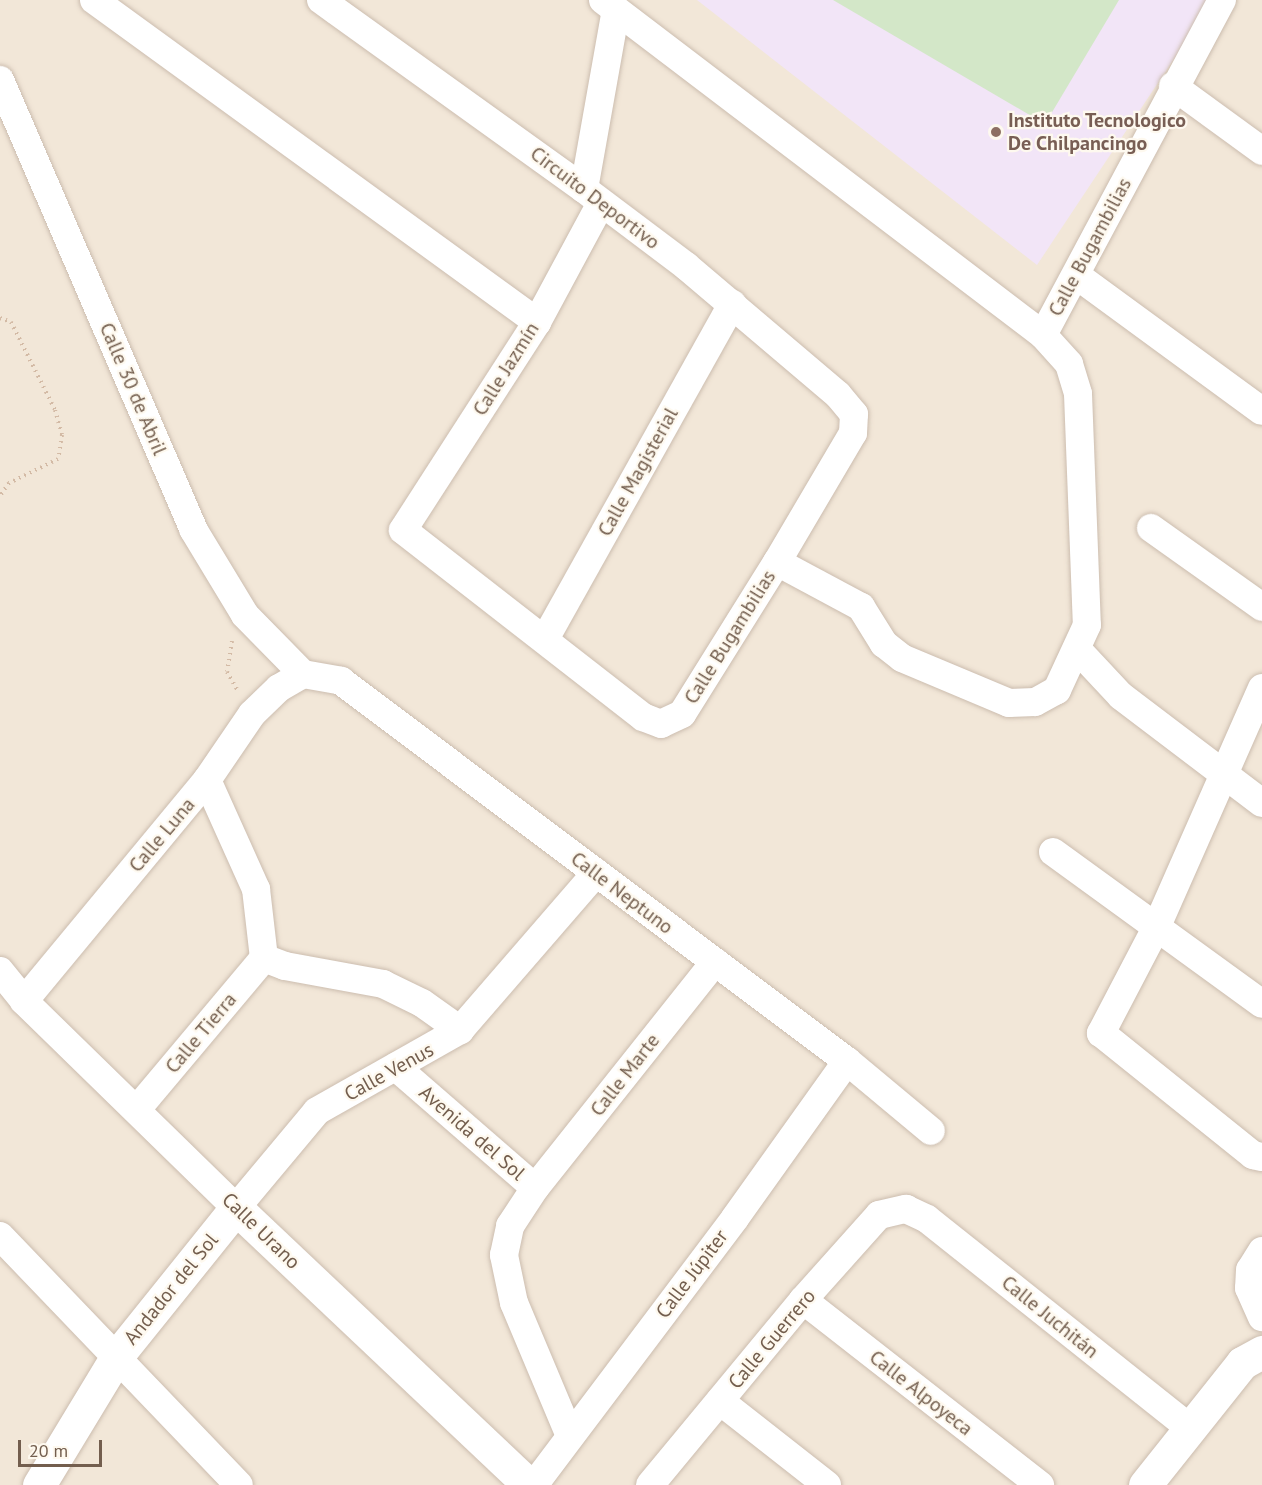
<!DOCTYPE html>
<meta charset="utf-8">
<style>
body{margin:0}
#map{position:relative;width:1262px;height:1485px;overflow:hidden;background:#fbf5e9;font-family:"PT Sans",sans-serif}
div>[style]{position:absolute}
.residential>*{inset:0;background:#f2e7d8;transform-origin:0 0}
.education>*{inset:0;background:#f2e5f7}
.green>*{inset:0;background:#d3e7c8}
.path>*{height:4px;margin-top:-2px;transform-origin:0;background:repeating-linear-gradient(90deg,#d3baa5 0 1.5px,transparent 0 6px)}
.roads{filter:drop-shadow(0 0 2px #ccbdaf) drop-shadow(0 0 2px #ccbdaf)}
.minor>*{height:28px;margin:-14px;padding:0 14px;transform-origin:14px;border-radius:14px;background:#fff}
.tertiary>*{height:33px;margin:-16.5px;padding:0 16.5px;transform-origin:16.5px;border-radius:16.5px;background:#fff}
.dots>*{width:16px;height:16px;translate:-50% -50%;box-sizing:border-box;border:3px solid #fef9ef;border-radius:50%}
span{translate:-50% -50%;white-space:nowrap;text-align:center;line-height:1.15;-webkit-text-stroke:4.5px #fef9ef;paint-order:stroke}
.education-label{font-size:20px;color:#785e54;font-weight:700}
.left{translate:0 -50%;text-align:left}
.street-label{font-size:20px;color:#735e4e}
.scale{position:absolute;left:18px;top:1440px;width:84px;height:27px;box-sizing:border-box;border:3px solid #735e4e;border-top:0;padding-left:8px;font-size:18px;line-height:21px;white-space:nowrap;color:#735e4e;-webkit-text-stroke:4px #fef9ef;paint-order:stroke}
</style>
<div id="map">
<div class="residential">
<i style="left:0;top:0;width:1262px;height:1485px"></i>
</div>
<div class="education">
<i style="clip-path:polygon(697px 0,1213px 0,1037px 265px)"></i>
</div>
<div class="green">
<i style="clip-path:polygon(833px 0,1119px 0,1045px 124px)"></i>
</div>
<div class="path">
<i style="left:0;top:318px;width:12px;rotate:20deg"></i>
<i style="left:11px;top:322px;width:98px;rotate:63.4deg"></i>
<i style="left:55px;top:410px;width:26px;rotate:74deg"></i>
<i style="left:62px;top:435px;width:24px;rotate:99deg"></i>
<i style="left:58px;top:459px;width:55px;rotate:153.9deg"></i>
<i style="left:9px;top:483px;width:16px;rotate:125deg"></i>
<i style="left:232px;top:641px;width:31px;rotate:99deg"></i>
<i style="left:227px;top:672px;width:22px;rotate:60deg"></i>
</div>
<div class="roads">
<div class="minor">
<i style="left:94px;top:0;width:548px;rotate:36.01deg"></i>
<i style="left:321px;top:0;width:324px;rotate:35.7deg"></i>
<i style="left:584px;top:189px;width:128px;rotate:37deg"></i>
<i style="left:686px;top:266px;width:199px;rotate:40.3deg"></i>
<i style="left:838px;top:395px;width:25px;rotate:50deg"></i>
<i style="left:854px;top:414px;width:19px;rotate:93deg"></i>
<i style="left:853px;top:433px;width:150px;rotate:120.5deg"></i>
<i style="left:777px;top:562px;width:179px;rotate:122deg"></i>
<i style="left:682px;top:714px;width:23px;rotate:155deg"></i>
<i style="left:661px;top:724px;width:19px;rotate:-159deg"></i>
<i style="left:643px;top:717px;width:304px;rotate:-142.1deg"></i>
<i style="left:403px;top:530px;width:247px;rotate:-57.2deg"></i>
<i style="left:537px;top:322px;width:135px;rotate:-61.7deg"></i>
<i style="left:603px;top:0;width:553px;rotate:37.28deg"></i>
<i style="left:1043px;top:335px;width:39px;rotate:48deg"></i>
<i style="left:1069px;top:364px;width:31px;rotate:73deg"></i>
<i style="left:1078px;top:394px;width:231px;rotate:87.8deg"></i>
<i style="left:1087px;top:625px;width:72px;rotate:114.8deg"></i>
<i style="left:1057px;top:690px;width:25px;rotate:151deg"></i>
<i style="left:1035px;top:702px;width:26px;rotate:178deg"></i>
<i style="left:1009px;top:703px;width:116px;rotate:-157.2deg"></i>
<i style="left:902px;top:658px;width:23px;rotate:-142deg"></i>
<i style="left:884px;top:644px;width:44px;rotate:-121.9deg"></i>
<i style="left:861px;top:607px;width:95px;rotate:-151.8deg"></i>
<i style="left:0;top:80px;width:489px;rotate:66.7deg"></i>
<i style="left:193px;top:529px;width:100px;rotate:58.8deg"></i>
<i style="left:245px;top:615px;width:83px;rotate:45.5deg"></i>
<i style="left:1173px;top:86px;width:110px;rotate:36.1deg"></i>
<i style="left:584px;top:189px;width:182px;rotate:-79.9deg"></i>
<i style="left:1076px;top:275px;width:230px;rotate:36.2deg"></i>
<i style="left:1043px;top:335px;width:380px;rotate:-61.9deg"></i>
<i style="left:1151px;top:528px;width:136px;rotate:35.4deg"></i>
<i style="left:545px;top:639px;width:384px;rotate:-60.8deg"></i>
<i style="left:1077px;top:649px;width:64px;rotate:46.9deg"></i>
<i style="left:1121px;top:696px;width:177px;rotate:37.2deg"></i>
<i style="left:303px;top:674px;width:39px;rotate:10deg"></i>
<i style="left:341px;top:681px;width:633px;rotate:36.91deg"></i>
<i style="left:847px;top:1061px;width:109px;rotate:39.8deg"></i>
<i style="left:1262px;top:688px;width:262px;rotate:113.8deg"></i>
<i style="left:1156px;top:928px;width:119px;rotate:117.6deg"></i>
<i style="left:1101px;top:1033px;width:195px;rotate:38.8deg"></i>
<i style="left:1253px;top:1155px;width:9px;rotate:13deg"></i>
<i style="left:207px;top:780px;width:120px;rotate:65.8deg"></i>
<i style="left:256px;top:889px;width:69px;rotate:83.4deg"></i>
<i style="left:264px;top:958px;width:22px;rotate:21deg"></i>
<i style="left:285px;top:966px;width:100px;rotate:10.4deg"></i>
<i style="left:383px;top:984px;width:43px;rotate:26deg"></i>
<i style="left:422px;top:1003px;width:47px;rotate:35.4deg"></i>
<i style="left:1053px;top:852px;width:258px;rotate:36deg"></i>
<i style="left:0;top:971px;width:38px;rotate:51deg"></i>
<i style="left:24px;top:1001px;width:296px;rotate:44.3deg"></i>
<i style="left:236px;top:1208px;width:126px;rotate:-50.1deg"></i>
<i style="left:317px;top:1111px;width:164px;rotate:-29.5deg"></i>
<i style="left:460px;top:1030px;width:208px;rotate:-49.1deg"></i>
<i style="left:24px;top:1001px;width:287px;rotate:-50.4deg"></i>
<i style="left:207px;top:780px;width:80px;rotate:-55.7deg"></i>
<i style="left:252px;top:714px;width:37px;rotate:-44deg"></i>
<i style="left:279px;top:688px;width:28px;rotate:-30deg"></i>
<i style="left:396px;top:1067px;width:184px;rotate:41deg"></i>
<i style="left:138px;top:1108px;width:196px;rotate:-50deg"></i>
<i style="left:0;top:1236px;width:345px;rotate:46.2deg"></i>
<i style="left:1262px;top:1251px;width:22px;rotate:122deg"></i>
<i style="left:1250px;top:1270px;width:18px;rotate:93deg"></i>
<i style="left:1249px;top:1288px;width:32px;rotate:66deg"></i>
<i style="left:803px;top:1300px;width:301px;rotate:38deg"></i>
<i style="left:720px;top:1401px;width:136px;rotate:38.1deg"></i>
<i style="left:570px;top:1436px;width:144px;rotate:-112.8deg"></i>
<i style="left:514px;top:1303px;width:49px;rotate:-101.8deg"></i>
<i style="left:504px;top:1255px;width:30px;rotate:-78deg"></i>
<i style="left:510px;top:1226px;width:45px;rotate:-56.7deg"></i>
<i style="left:535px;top:1188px;width:289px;rotate:-51.5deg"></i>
<i style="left:534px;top:1485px;width:334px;rotate:-53deg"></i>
<i style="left:735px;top:1218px;width:193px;rotate:-54.5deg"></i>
<i style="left:650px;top:1485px;width:240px;rotate:-50.4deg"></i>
<i style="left:803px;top:1300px;width:114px;rotate:-48.2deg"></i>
<i style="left:879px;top:1215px;width:28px;rotate:-13deg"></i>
<i style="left:906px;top:1209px;width:23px;rotate:25deg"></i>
<i style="left:927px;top:1219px;width:337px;rotate:38.5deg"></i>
</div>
<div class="tertiary">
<i style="left:39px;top:1485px;width:151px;rotate:-58.8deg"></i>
<i style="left:117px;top:1356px;width:190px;rotate:-51.2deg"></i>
<i style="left:236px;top:1208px;width:403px;rotate:43.4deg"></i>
<i style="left:1145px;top:1485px;width:156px;rotate:-51.5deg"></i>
<i style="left:1242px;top:1363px;width:23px;rotate:-29deg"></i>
</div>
</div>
<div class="dots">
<i style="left:996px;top:132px;background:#8d6e63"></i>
</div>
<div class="education-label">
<span class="left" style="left:1008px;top:132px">Instituto Tecnologico<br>De Chilpancingo</span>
</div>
<div class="street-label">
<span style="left:595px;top:198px;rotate:37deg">Circuito Deportivo</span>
<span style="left:1090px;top:247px;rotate:-62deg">Calle Bugambilias</span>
<span style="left:506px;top:369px;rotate:-58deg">Calle Jazmín</span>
<span style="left:133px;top:389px;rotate:67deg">Calle 30 de Abril</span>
<span style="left:638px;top:472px;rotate:-61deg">Calle Magisterial</span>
<span style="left:730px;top:637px;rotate:-58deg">Calle Bugambilias</span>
<span style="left:162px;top:835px;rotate:-50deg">Calle Luna</span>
<span style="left:622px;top:893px;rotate:37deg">Calle Neptuno</span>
<span style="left:201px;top:1033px;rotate:-50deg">Calle Tierra</span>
<span style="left:389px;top:1072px;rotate:-29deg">Calle Venus</span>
<span style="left:625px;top:1075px;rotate:-52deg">Calle Marte</span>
<span style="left:472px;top:1133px;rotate:41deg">Avenida del Sol</span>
<span style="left:261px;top:1231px;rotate:44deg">Calle Urano</span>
<span style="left:692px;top:1274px;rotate:-53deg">Calle Júpiter</span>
<span style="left:171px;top:1289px;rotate:-51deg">Andador del Sol</span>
<span style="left:1050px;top:1317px;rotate:39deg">Calle Juchitán</span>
<span style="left:772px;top:1339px;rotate:-50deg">Calle Guerrero</span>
<span style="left:921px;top:1393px;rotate:38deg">Calle Alpoyeca</span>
</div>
<div class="scale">20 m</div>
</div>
